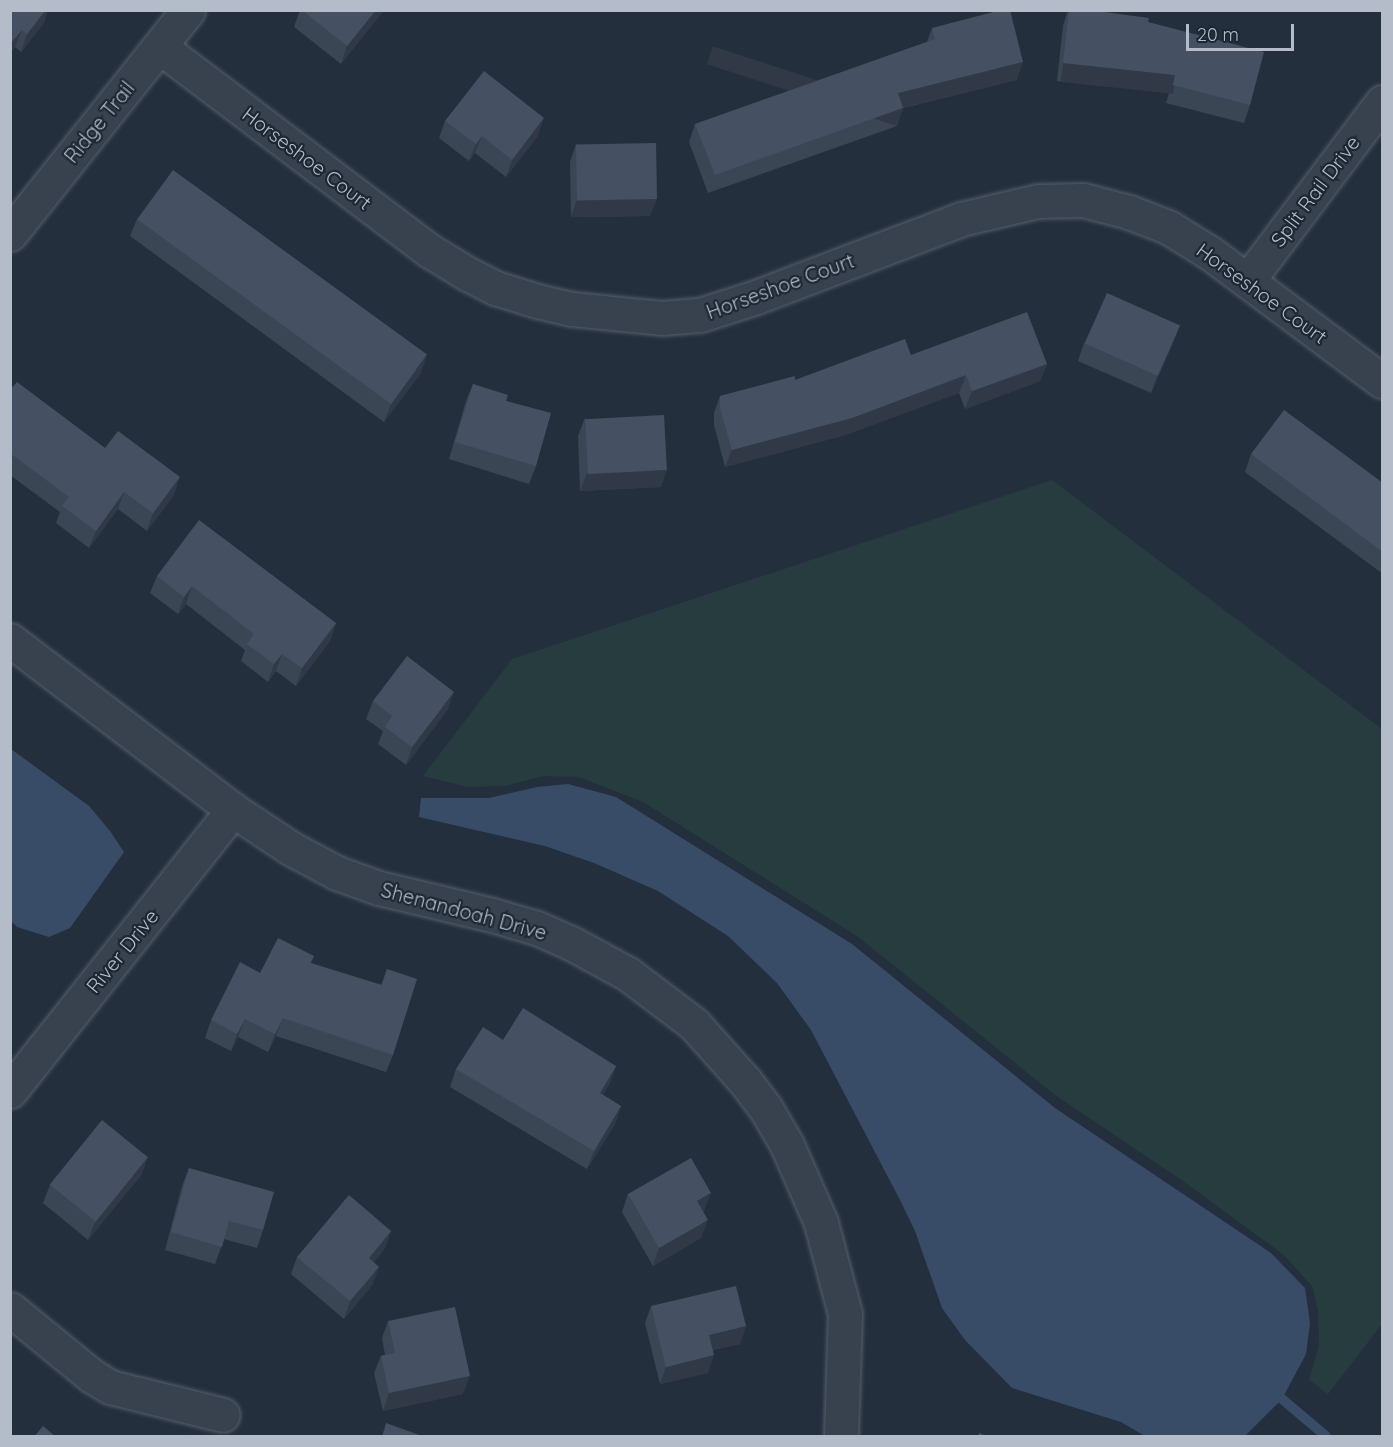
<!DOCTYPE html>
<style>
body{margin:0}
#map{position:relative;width:1393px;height:1447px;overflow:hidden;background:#242f3e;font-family:Quicksand,sans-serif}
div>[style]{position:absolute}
.green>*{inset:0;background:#263c3f}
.water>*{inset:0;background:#394c67}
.stream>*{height:10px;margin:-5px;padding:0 5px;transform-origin:5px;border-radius:5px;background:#394c67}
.roads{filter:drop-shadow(0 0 2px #565f6c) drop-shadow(0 0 2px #565f6c)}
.minor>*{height:33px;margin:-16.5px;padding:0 16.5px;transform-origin:16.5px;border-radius:16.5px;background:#38414e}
.wall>*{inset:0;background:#3b4654}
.shaded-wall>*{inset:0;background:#303945;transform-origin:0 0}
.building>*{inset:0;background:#455162;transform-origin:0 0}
span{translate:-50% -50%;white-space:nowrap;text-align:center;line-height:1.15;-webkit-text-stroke:4.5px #1d2633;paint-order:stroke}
.street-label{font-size:20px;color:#b4bcc9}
.frame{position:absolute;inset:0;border:12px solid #b4bcc9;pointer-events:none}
.scale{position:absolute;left:1186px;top:24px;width:108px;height:27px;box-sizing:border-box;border:3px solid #b4bcc9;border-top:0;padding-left:8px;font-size:18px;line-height:21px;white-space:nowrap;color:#b4bcc9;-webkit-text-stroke:4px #1d2633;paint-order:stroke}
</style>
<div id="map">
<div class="green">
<i style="clip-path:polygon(1052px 480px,1382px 729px,1382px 1324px,1328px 1394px,1309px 1380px,1319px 1345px,1318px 1311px,1312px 1286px,1284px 1255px,1183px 1181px,1055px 1095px,857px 936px,643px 802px,579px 777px,543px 776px,505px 786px,468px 787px,423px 776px,512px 659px)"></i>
</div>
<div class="water">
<i style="clip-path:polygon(11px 749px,89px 806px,110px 831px,124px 852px,70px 928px,49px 937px,17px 927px,11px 921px)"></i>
<i style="clip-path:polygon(568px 784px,616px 797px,852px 944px,1055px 1108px,1271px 1253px,1305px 1288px,1310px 1323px,1306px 1354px,1282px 1399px,1245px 1436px,1145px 1436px,1121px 1422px,1012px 1388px,965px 1340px,942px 1308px,915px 1231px,899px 1198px,811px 1030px,777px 983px,728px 936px,658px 891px,594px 863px,545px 846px,419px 817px,421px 798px,489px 798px,537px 787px)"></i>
</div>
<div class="stream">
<i style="left:1282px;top:1399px;width:57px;rotate:40.1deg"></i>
</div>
<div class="roads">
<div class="minor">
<i style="left:160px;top:47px;width:338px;rotate:37.1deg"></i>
<i style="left:430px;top:251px;width:42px;rotate:31.4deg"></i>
<i style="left:466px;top:273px;width:34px;rotate:27deg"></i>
<i style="left:496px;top:288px;width:43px;rotate:17.6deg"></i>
<i style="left:537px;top:301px;width:36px;rotate:13deg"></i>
<i style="left:572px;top:309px;width:90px;rotate:5.7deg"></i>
<i style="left:662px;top:318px;width:38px;rotate:-5deg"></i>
<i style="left:700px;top:315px;width:59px;rotate:-17.8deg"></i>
<i style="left:756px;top:297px;width:219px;rotate:-20.8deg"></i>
<i style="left:961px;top:219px;width:79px;rotate:-13.2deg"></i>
<i style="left:1038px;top:201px;width:45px;rotate:-1.3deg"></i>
<i style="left:1083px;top:200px;width:48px;rotate:14.6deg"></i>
<i style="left:1129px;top:212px;width:42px;rotate:21deg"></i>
<i style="left:1168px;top:227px;width:49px;rotate:31.8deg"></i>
<i style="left:1210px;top:253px;width:214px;rotate:36.7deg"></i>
<i style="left:10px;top:234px;width:286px;rotate:-51.5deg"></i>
<i style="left:1248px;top:280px;width:223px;rotate:-53deg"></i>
<i style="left:10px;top:640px;width:280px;rotate:37.3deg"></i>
<i style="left:233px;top:810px;width:71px;rotate:33.5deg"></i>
<i style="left:292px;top:849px;width:51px;rotate:28.1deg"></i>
<i style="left:337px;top:873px;width:45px;rotate:19.7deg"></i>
<i style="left:379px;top:888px;width:116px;rotate:13.4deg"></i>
<i style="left:492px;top:915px;width:47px;rotate:16.1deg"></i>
<i style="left:537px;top:928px;width:37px;rotate:24deg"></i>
<i style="left:571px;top:943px;width:65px;rotate:28.5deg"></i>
<i style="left:628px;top:974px;width:83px;rotate:37.1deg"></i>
<i style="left:694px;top:1024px;width:76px;rotate:48.2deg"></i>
<i style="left:745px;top:1081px;width:35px;rotate:53deg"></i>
<i style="left:766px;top:1109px;width:42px;rotate:59.7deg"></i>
<i style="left:787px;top:1145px;width:85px;rotate:66.4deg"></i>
<i style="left:821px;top:1223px;width:94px;rotate:75.2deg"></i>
<i style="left:845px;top:1314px;width:122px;rotate:91.9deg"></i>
<i style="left:10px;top:1091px;width:359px;rotate:-51.6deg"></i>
<i style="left:10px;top:1309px;width:106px;rotate:39.3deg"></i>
<i style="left:92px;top:1376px;width:21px;rotate:31deg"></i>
<i style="left:110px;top:1387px;width:116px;rotate:13.9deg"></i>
</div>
</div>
<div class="wall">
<i style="clip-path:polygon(10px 10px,44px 23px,21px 52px,15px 47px,10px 53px)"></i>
<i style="clip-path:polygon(300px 10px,384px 10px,341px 64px,294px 27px)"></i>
<i style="clip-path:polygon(1068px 10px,1089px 10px,1148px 22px,1250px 105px,1244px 123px,1166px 103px,1169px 93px,1057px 81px,1063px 26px)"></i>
<i style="clip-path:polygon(932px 28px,1017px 80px,903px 108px,897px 126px,708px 193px,689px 142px,695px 124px,927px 42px)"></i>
<i style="clip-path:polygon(445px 121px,538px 136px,506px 177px,475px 153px,469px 161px,439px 138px)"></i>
<i style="clip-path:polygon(576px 144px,650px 216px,571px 217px,570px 162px)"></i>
<i style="clip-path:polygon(137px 219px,421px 373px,384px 422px,130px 236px)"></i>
<i style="clip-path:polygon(1084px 343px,1173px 343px,1151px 393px,1078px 361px)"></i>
<i style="clip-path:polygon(911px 355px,1047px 364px,1040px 381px,965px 409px,959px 393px,845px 435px,725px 467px,714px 425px,714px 413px,720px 396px)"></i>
<i style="clip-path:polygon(473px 384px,506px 401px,536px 466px,529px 484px,449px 459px,466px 401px)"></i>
<i style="clip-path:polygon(10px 390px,105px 448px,174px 495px,147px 531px,118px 509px,89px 548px,56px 523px,60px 512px,10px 475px)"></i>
<i style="clip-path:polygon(585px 418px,661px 487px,580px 491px,578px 436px)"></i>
<i style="clip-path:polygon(1251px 454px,1383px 483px,1383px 574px,1245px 472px)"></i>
<i style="clip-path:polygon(157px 576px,336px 623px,330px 641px,296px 686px,276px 671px,268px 682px,241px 661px,245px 650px,186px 604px,178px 614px,150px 593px)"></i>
<i style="clip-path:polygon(373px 701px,448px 709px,406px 765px,378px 744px,383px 731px,366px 719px)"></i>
<i style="clip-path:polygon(314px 956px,311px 963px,381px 985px,387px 969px,393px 1055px,386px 1072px,276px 1036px,268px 1052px,238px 1037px,231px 1051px,205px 1038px,211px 1020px,260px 973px)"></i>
<i style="clip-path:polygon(503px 1040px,616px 1066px,610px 1083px,603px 1095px,621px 1106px,615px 1124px,587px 1169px,450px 1087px,456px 1069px)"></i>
<i style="clip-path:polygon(189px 1168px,263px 1230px,257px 1248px,224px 1239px,215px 1264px,165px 1250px,182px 1186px)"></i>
<i style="clip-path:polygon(142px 1174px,88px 1240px,43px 1203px,50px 1185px)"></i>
<i style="clip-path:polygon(628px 1194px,704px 1211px,703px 1212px,701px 1238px,653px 1266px,622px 1212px)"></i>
<i style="clip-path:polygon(391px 1231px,385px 1248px,374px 1262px,373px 1284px,344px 1319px,291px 1274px,297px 1257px)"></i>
<i style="clip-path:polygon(651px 1306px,746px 1326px,740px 1344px,713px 1350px,708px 1373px,660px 1384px,645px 1323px)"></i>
<i style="clip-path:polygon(388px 1321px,463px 1394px,383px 1411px,374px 1373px,381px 1356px,385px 1355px,382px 1338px)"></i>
</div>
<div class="shaded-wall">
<i style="clip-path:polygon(46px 10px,48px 10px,44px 23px,21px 52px,27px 34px)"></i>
<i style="clip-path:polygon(376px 10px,384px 10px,341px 64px,347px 46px)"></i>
<i style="clip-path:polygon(22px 30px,15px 47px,10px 53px,10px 44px)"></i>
<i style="clip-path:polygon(1023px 62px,1017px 80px,892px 110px,898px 93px)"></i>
<i style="left:1063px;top:63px;width:113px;height:19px;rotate:6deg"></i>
<i style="left:903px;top:108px;width:19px;height:200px;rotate:108deg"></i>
<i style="clip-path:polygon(544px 118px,538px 136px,506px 177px,512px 160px)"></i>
<i style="clip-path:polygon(482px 136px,475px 153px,469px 161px,476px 144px)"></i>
<i style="clip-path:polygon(577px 199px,657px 199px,650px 216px,571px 217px)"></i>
<i style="clip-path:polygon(1180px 325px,1173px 343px,1151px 393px,1157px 376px)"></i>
<i style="clip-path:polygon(427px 355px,421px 373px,384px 422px,391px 404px)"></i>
<i style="clip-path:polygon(1047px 364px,1040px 381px,965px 409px,972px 391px)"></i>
<i style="clip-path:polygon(966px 375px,959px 393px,845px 435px,725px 467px,732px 450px)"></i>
<i style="clip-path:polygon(667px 470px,661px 487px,580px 491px,587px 473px)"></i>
<i style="clip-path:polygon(180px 477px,174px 495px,147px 531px,153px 513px)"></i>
<i style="clip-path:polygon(124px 492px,118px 509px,89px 548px,96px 531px)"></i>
<i style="clip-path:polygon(192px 586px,186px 604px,178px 614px,184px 597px)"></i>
<i style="clip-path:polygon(336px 623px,330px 641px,296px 686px,302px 668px)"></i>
<i style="clip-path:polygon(282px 654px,276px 671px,268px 682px,274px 664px)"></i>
<i style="clip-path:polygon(454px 692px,448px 709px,406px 765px,412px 747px)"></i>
<i style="clip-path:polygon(283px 1018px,276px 1036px,268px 1052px,275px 1034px)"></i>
<i style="clip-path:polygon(245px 1019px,238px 1037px,231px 1051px,237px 1034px)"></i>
<i style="clip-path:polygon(616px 1066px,610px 1083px,593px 1111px,600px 1093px)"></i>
<i style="clip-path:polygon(621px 1106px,615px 1124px,587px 1169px,594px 1151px)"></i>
<i style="clip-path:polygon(148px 1157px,142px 1174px,88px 1240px,95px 1222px)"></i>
<i style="clip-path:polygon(711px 1193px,704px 1211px,690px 1219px,697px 1201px)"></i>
<i style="clip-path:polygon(708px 1220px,701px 1238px,653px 1266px,659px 1248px)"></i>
<i style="clip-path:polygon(391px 1231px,385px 1248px,363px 1275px,369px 1258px)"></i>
<i style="clip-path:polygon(379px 1267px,373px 1284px,344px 1319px,350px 1301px)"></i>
<i style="clip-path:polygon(746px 1326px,740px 1344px,703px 1352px,709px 1335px)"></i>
<i style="clip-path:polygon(714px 1355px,708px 1373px,660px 1384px,666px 1367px)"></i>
<i style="clip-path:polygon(470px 1376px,463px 1394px,383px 1411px,389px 1393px)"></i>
</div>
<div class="building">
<i style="clip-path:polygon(10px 10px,46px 10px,27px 34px,22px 30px,10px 44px)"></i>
<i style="clip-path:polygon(302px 10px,376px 10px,347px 46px)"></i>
<i style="clip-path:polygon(1001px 10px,1010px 10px,1023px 62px,898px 93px,903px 108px,715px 175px,695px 124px,935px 39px,932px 28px)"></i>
<i style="clip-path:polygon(1069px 10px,1089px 10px,1149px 18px,1148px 22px,1264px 52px,1250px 105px,1173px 85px,1175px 75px,1063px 63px)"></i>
<i style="clip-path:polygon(484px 71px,544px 118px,512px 160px,482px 136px,476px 144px,445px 121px)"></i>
<i style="left:656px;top:143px;width:56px;height:80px;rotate:89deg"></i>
<i style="left:173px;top:170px;width:314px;height:61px;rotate:36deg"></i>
<i style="left:1107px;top:293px;width:80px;height:55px;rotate:24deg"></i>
<i style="clip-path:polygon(1027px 312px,1047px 364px,972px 391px,966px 375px,852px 418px,732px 450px,720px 408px,720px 396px,795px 376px,795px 380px,905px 339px,911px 355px)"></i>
<i style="clip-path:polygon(17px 382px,105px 448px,118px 431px,180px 477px,153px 513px,124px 492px,96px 531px,62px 506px,69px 497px,10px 453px,10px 390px)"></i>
<i style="clip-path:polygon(473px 384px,508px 395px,506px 401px,551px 413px,536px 466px,455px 442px)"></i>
<i style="clip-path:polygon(1284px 410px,1383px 483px,1383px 552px,1251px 454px)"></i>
<i style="left:664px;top:415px;width:55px;height:79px;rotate:87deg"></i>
<i style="clip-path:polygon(199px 520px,336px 623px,302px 668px,282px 654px,274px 664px,247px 644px,254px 634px,192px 586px,184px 597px,157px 576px)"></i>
<i style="clip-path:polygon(407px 656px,454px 692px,412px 747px,385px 727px,392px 716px,373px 701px)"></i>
<i style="clip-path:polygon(278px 938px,314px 956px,310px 963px,382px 985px,387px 969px,417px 979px,393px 1055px,283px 1018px,275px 1034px,245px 1019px,237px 1034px,211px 1020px,240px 962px,260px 973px)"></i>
<i style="clip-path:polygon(523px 1008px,616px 1066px,600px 1093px,621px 1106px,594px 1151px,456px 1069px,483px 1027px,503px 1040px)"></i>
<i style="left:102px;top:1120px;width:59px;height:83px;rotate:39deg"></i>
<i style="clip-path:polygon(691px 1158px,711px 1193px,697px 1201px,708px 1220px,659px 1248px,628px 1194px)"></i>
<i style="clip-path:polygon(189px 1168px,274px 1192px,263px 1230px,229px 1221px,222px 1247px,171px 1232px)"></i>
<i style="clip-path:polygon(349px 1195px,391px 1231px,369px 1258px,379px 1267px,350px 1301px,297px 1257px)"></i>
<i style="clip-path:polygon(736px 1286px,746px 1326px,709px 1335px,714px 1355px,666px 1367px,651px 1306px)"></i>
<i style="clip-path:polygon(455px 1307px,470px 1376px,389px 1393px,381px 1356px,395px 1353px,388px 1321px)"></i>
<i style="clip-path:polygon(386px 1423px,425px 1437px,382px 1437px)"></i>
<i style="clip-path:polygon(43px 1426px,56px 1437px,34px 1437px)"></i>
<i style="clip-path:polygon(979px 1433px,990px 1437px,978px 1437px)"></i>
</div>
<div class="street-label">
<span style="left:99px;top:122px;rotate:-51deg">Ridge Trail</span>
<span style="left:307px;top:158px;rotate:37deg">Horseshoe Court</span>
<span style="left:1315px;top:191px;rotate:-53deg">Split Rail Drive</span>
<span style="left:780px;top:286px;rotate:-20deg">Horseshoe Court</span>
<span style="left:1262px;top:293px;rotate:36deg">Horseshoe Court</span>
<span style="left:464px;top:911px;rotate:15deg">Shenandoah Drive</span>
<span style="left:122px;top:951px;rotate:-51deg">River Drive</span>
</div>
<div class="frame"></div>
<div class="scale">20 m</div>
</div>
